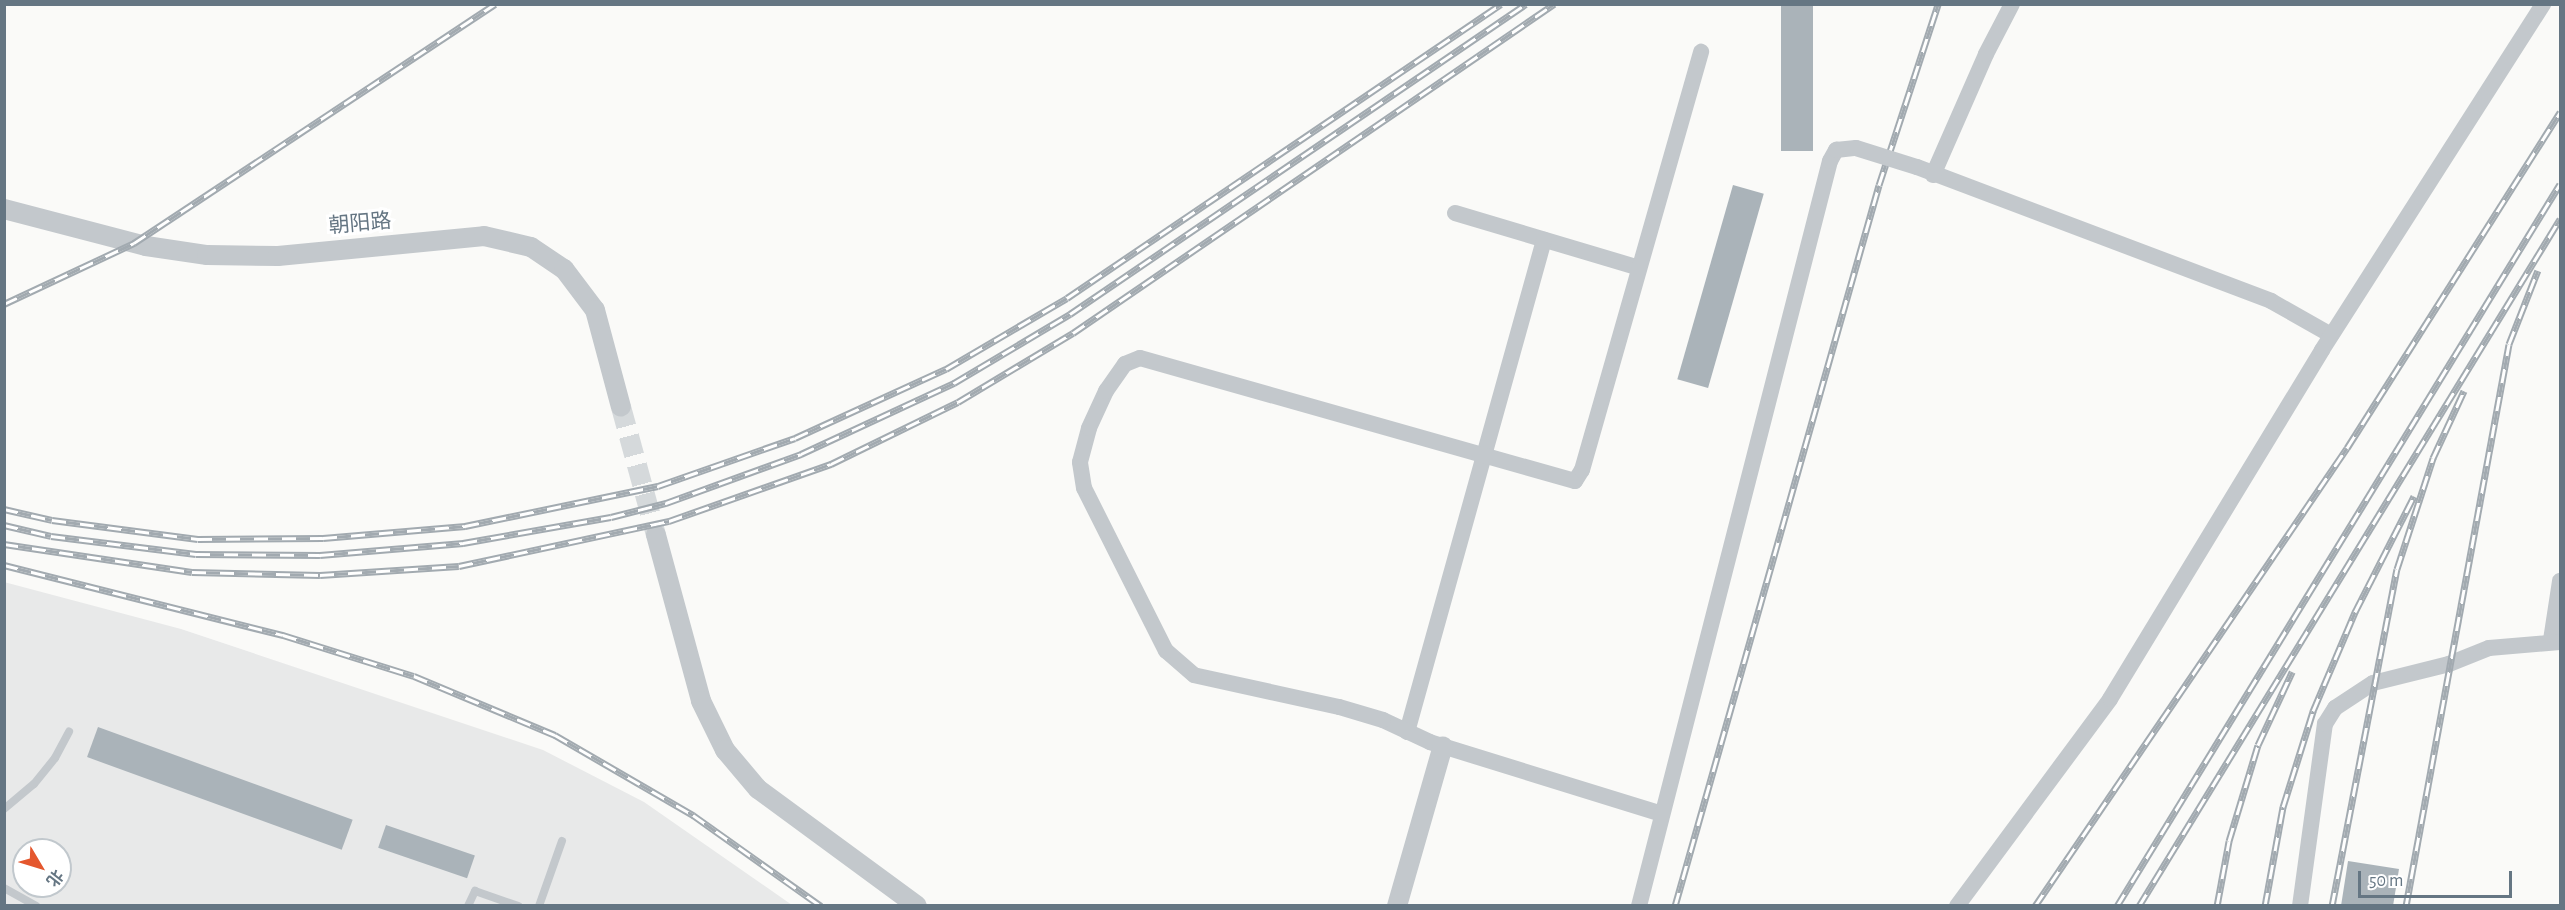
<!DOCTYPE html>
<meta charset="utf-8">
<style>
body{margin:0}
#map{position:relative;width:2565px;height:910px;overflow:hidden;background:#fafaf8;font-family:"Alegreya Sans","Noto Sans SC",sans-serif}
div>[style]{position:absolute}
.built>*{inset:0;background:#e8e9e9}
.building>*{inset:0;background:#aab3b9;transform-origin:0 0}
.tertiary-tunnel>*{height:20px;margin-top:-10px;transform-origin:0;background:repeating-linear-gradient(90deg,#d5d9db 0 20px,transparent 0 30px)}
.service>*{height:8px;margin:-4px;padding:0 4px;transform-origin:4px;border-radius:4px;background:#c3c8cc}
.minor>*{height:16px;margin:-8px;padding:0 8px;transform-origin:8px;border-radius:8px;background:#c3c8cc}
.tertiary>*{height:20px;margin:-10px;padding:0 10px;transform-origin:10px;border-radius:10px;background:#c3c8cc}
.rail>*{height:7px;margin-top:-3.5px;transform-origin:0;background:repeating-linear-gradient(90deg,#fff 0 14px,#a2aab0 0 28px);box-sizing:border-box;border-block:2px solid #a2aab0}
.minor-bridge>*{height:16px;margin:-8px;padding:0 8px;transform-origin:8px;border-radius:8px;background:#c3c8cc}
span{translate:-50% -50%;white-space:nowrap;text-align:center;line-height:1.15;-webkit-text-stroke:6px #fff;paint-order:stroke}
.street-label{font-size:21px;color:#657683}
.frame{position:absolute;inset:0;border:6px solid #657683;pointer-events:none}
.north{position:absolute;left:12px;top:838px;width:60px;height:60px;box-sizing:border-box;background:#fff;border:2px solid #c1c8cd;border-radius:50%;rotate:128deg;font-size:16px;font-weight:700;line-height:24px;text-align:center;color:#657683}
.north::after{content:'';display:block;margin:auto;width:21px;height:27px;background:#e4572e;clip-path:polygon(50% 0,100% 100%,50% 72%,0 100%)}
.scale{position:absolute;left:2358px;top:871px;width:154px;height:27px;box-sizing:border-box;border:3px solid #657683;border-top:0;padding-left:8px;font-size:18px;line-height:21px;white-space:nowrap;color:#657683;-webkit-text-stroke:4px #fff;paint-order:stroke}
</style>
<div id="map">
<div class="built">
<i style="clip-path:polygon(evenodd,4px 582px,181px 629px,543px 750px,644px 802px,792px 905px,5px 905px,4px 582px,24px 850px,60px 850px,60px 886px,24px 886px,24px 850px)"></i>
</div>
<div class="building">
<i style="left:1781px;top:4px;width:32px;height:147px"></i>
<i style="left:1733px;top:185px;width:32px;height:202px;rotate:16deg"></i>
<i style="left:98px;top:727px;width:271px;height:32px;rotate:20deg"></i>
<i style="left:386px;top:825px;width:94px;height:24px;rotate:19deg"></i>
<i style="clip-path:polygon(2348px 861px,2399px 869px,2393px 906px,2341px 906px)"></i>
</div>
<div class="tertiary-tunnel">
<i style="left:621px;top:407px;width:133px;rotate:74.7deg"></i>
</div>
<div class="service">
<i style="left:4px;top:809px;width:39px;rotate:-40deg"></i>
<i style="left:34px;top:784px;width:33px;rotate:-51deg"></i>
<i style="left:55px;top:758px;width:30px;rotate:-62deg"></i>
<i style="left:4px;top:888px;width:37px;rotate:29deg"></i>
<i style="left:468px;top:906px;width:17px;rotate:-65deg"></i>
<i style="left:475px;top:891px;width:46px;rotate:19.2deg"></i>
<i style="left:539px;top:906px;width:69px;rotate:-70.5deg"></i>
</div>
<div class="minor">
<i style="left:1917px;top:167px;width:379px;rotate:20.7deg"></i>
<i style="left:2271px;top:301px;width:69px;rotate:29.5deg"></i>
<i style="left:1933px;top:175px;width:132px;rotate:-66.3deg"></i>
<i style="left:1986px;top:54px;width:56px;rotate:-62.5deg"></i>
<i style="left:1455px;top:213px;width:192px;rotate:16.6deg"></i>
<i style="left:2551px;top:640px;width:60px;rotate:-81.3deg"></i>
<i style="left:1407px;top:732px;width:511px;rotate:-74.44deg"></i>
<i style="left:1662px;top:814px;width:243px;rotate:-162.8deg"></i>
<i style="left:1430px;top:742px;width:52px;rotate:-154.9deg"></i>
<i style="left:1383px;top:720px;width:46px;rotate:-163.5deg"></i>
<i style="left:1339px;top:707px;width:148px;rotate:-167.6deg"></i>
<i style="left:1194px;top:675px;width:37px;rotate:-139deg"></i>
<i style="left:1166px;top:651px;width:182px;rotate:-116.7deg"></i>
<i style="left:1084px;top:488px;width:26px;rotate:-99deg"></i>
<i style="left:1080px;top:462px;width:35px;rotate:-75deg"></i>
<i style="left:1089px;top:428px;width:41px;rotate:-65.3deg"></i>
<i style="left:1106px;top:391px;width:33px;rotate:-55deg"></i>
<i style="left:1125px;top:364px;width:16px;rotate:-22deg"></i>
<i style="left:1140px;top:358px;width:452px;rotate:15.8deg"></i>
<i style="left:1575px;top:481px;width:13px;rotate:-58deg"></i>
<i style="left:1582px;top:470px;width:435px;rotate:-74.1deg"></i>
<i style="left:1639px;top:906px;width:769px;rotate:-75.62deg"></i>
<i style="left:1830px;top:161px;width:13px;rotate:-61deg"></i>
<i style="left:1836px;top:150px;width:20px;rotate:-6deg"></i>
<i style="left:1957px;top:906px;width:257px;rotate:-53.5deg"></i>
<i style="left:2110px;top:699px;width:408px;rotate:-58.7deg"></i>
<i style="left:2322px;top:350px;width:411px;rotate:-57.4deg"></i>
<i style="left:2300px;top:906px;width:184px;rotate:-82.2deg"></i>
<i style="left:2325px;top:724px;width:19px;rotate:-58deg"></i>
<i style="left:2335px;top:708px;width:45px;rotate:-33.3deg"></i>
<i style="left:2373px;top:683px;width:78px;rotate:-14deg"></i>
<i style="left:2449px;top:664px;width:43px;rotate:-21.8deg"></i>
<i style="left:2489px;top:648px;width:71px;rotate:-4.8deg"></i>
</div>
<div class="tertiary">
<i style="left:4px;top:209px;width:147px;rotate:14.6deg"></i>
<i style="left:146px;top:246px;width:62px;rotate:8.4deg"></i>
<i style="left:207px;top:255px;width:71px;rotate:0.8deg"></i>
<i style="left:278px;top:256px;width:207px;rotate:-5.5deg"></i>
<i style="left:484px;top:236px;width:48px;rotate:13.2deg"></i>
<i style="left:531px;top:247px;width:40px;rotate:34deg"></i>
<i style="left:564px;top:269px;width:51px;rotate:52.9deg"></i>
<i style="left:595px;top:310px;width:100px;rotate:75deg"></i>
<i style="left:656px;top:535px;width:172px;rotate:74.8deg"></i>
<i style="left:701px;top:701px;width:55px;rotate:63.9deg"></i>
<i style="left:725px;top:750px;width:51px;rotate:49.8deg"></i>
<i style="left:758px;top:789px;width:197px;rotate:36.3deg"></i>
<i style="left:1397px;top:906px;width:166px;rotate:-74deg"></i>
</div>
<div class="rail">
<i style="left:4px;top:304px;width:144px;rotate:-25.1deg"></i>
<i style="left:134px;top:243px;width:433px;rotate:-33.5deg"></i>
<i style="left:4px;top:509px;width:49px;rotate:12.9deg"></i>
<i style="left:52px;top:520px;width:147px;rotate:7.4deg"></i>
<i style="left:198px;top:539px;width:125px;rotate:-0.5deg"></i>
<i style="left:323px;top:538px;width:143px;rotate:-4.8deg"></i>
<i style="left:465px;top:526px;width:197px;rotate:-11.7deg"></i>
<i style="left:658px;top:486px;width:145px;rotate:-19.3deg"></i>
<i style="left:795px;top:438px;width:166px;rotate:-24.6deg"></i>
<i style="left:946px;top:369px;width:140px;rotate:-30.4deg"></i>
<i style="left:1067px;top:298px;width:524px;rotate:-34.11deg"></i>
<i style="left:4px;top:525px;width:48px;rotate:13.2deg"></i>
<i style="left:51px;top:536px;width:146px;rotate:7.1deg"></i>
<i style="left:196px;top:554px;width:124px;rotate:0.5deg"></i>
<i style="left:320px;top:555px;width:144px;rotate:-4.8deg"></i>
<i style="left:463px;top:543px;width:150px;rotate:-10deg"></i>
<i style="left:611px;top:517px;width:57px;rotate:-14.3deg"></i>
<i style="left:666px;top:503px;width:144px;rotate:-19.9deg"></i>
<i style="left:801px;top:454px;width:169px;rotate:-24.9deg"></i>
<i style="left:954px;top:383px;width:135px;rotate:-30.7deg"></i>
<i style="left:1070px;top:314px;width:551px;rotate:-34.21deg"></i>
<i style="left:4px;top:544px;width:190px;rotate:8.5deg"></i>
<i style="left:192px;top:572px;width:128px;rotate:1.3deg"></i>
<i style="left:320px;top:575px;width:139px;rotate:-3.7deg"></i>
<i style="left:459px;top:566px;width:215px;rotate:-12.1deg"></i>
<i style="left:669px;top:521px;width:172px;rotate:-19.4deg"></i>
<i style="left:831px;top:464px;width:141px;rotate:-26deg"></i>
<i style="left:958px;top:402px;width:134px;rotate:-31deg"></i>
<i style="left:1073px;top:333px;width:583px;rotate:-34.37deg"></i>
<i style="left:4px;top:565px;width:288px;rotate:14.1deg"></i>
<i style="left:283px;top:635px;width:137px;rotate:17.4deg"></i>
<i style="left:414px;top:676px;width:153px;rotate:22.7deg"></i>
<i style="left:555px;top:735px;width:160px;rotate:30.1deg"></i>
<i style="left:693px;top:815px;width:157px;rotate:35.4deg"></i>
<i style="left:1675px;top:906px;width:749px;rotate:-74.2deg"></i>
<i style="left:1879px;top:185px;width:190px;rotate:-71.9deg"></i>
<i style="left:2035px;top:906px;width:554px;rotate:-55.74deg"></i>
<i style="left:2347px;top:448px;width:398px;rotate:-57.6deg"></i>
<i style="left:2117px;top:906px;width:847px;rotate:-58.47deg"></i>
<i style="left:2139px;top:906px;width:806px;rotate:-58.5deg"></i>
<i style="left:2217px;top:906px;width:66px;rotate:-79.5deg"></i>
<i style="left:2229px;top:841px;width:100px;rotate:-73.2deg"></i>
<i style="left:2258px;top:745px;width:81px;rotate:-65deg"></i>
<i style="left:2265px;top:906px;width:101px;rotate:-79.7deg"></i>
<i style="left:2283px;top:807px;width:101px;rotate:-72.6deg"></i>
<i style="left:2313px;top:711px;width:108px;rotate:-67deg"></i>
<i style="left:2355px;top:612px;width:130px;rotate:-63deg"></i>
<i style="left:2332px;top:906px;width:343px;rotate:-79.1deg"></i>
<i style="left:2397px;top:569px;width:117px;rotate:-72deg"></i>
<i style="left:2433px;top:458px;width:74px;rotate:-65.2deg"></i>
<i style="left:2406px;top:906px;width:571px;rotate:-79.61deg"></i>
<i style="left:2509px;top:344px;width:79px;rotate:-68.6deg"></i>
</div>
<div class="minor-bridge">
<i style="left:1856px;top:148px;width:64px;rotate:17.3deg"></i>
</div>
<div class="street-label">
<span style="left:360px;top:224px;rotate:-5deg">朝阳路</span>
</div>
<div class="frame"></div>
<div class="north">北</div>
<div class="scale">50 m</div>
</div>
